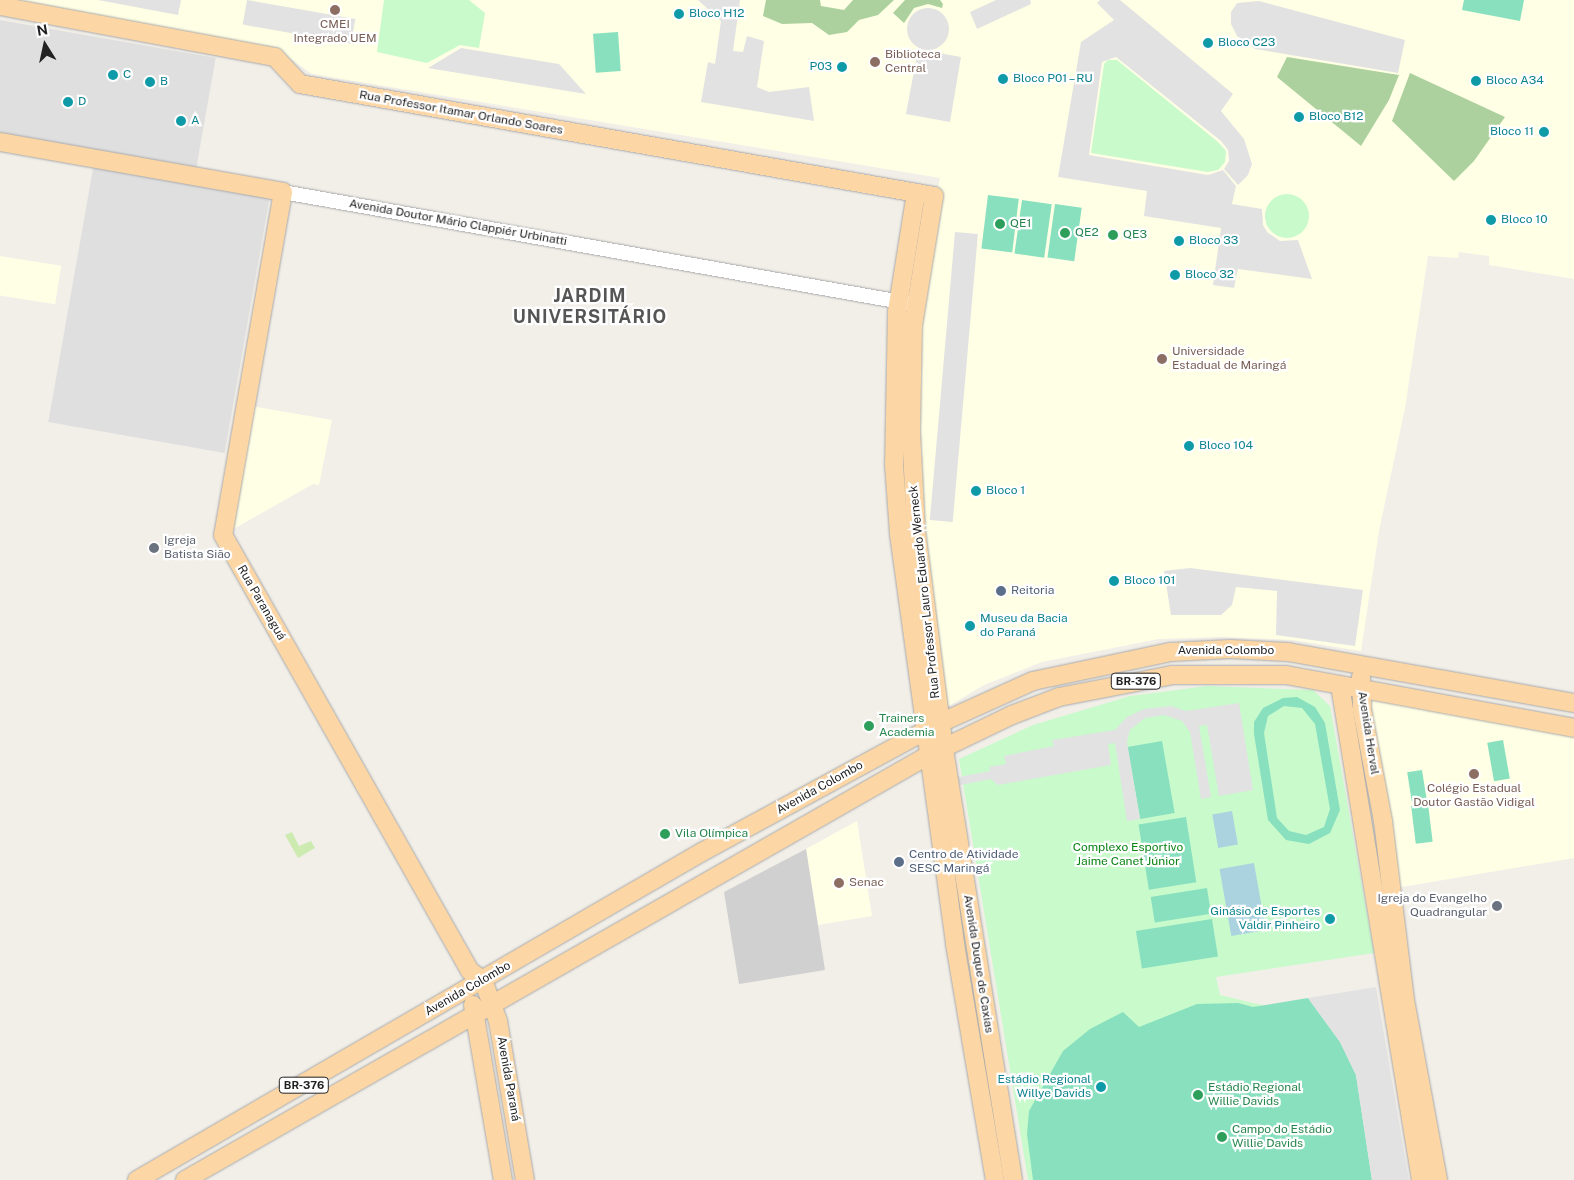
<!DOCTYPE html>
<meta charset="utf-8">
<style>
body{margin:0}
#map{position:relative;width:1574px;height:1180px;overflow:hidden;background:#f2efe9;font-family:"Public Sans",sans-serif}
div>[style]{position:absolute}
.residential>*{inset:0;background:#e0dfdf;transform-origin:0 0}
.education>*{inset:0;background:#ffffe5;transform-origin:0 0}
.religious>*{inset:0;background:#d0d0d0}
.grass>*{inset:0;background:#cdebb0}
.forest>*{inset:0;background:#add19e}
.park>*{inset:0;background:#c8facc}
.round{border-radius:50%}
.pitch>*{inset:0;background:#88e0be;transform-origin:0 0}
.parking>*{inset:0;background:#e2e2e2;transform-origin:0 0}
.water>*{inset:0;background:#aad3df;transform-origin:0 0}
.roads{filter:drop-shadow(0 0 1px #a9a9a9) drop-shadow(0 0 1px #a9a9a9)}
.minor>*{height:14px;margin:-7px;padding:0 7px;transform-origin:7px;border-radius:7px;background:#fff}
.major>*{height:18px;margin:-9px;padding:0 9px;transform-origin:9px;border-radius:9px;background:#fcd6a4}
.dots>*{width:14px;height:14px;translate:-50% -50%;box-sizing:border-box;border:2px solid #fff;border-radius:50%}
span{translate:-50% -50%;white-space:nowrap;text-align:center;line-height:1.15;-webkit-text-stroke:4.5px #fff;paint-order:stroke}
.shield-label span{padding:1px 4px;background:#fff;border:1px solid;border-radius:4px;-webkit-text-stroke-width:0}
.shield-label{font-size:11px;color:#222;font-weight:700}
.culture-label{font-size:12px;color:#0d838f}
.left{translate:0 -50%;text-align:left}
.right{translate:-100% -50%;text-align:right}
.education-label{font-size:12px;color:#785e54}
.street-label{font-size:12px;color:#222}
.leisure-label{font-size:12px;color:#27864d}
.worship-label{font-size:12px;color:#5b616d}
.service-label{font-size:12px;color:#4e5e75}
.park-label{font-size:12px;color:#0c8416}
.district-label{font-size:18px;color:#555;font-weight:700;letter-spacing:1px}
.north{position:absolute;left:20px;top:20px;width:50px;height:50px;-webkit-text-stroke:4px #fff;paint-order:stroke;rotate:350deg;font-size:14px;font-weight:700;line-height:20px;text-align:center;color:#222}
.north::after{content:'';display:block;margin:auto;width:18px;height:22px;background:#222;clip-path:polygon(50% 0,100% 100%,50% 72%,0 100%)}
</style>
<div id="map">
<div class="residential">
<i style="left:0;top:20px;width:219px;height:112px;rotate:10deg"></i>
<i style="left:94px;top:163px;width:179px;height:263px;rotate:10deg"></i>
</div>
<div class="education">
<i style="clip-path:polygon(3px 0,1574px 0,1574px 279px,1489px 265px,1489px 256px,1459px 252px,1458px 258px,1428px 256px,1405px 408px,1379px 531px,1361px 651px,1293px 640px,1220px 637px,1159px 639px,1042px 662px,984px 685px,947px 707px,917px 530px,917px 305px,940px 178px,312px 74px,280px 51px)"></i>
<i style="left:0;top:256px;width:62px;height:39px;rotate:9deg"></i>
<i style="clip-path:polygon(246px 405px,332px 420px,319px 485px,313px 484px,223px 535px)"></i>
<i style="clip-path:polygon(1361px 687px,1574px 727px,1574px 858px,1396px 888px)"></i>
<i style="clip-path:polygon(857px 821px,872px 916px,818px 925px,806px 849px)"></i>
</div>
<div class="religious">
<i style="clip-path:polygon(806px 849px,825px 970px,739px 984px,724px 892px)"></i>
</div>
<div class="grass">
<i style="clip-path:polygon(292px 832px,299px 846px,311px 841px,315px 848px,298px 858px,285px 835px)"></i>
</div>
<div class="forest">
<i style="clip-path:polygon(766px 0,820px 0,821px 6px,844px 10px,853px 0,894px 0,878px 15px,859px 20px,847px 32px,829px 35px,812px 23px,782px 24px,763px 16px)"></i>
<i style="clip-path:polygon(905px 0,940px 0,943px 4px,942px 8px,928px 4px,914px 8px,904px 23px,893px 13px)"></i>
<i style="clip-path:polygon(1287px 57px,1399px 75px,1389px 100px,1361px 146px,1277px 77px)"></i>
<i style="clip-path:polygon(1410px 73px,1505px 117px,1474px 161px,1454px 181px,1392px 121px)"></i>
</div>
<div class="park">
<i style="clip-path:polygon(384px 0,469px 0,485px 13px,479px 48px,460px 45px,427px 63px,377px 52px)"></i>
<i style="clip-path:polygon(1108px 60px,1117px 60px,1218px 142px,1226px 151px,1225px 162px,1218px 170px,1208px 172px,1091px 153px,1104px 64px)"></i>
<i class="round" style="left:1265px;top:194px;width:44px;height:44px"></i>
<i style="clip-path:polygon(1207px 686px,1313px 690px,1330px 706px,1374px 953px,1216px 977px,1220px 995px,1270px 1007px,1365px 1180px,1028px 1180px,959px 759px,1033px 725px,1130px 696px)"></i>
</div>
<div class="pitch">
<i style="clip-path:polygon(1464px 0,1524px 0,1520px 21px,1462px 10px)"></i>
<i style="left:618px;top:32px;width:39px;height:25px;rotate:86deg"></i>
<i style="left:988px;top:195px;width:31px;height:54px;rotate:7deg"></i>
<i style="left:1022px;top:200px;width:30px;height:54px;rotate:8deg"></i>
<i style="left:1055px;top:204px;width:27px;height:54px;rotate:8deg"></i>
<i style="clip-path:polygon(evenodd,1297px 697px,1315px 707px,1325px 723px,1340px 810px,1330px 833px,1309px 844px,1286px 840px,1268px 820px,1254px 734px,1254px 722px,1263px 708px,1283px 698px,1297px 697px,1284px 706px,1302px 708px,1315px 724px,1330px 809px,1324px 827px,1306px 835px,1289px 831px,1277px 818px,1264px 733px,1268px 716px,1284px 706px)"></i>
<i style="left:1503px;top:740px;width:39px;height:16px;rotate:80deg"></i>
<i style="left:1162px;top:741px;width:73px;height:35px;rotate:80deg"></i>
<i style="left:1422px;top:770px;width:30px;height:15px;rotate:81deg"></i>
<i style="left:1428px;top:804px;width:38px;height:17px;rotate:83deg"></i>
<i style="left:1186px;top:817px;width:66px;height:48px;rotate:81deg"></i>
<i style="left:1207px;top:888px;width:26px;height:57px;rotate:81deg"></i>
<i style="left:1212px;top:919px;width:38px;height:77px;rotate:81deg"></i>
<i style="clip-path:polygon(1308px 998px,1340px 1042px,1356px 1075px,1372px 1180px,1033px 1180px,1027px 1134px,1029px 1111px,1063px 1051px,1090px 1029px,1123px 1012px,1139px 1027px,1197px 1004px,1238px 1003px,1253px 1007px)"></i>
</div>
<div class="parking">
<i style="clip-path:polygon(98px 0,181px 0,178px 15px)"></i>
<i style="left:247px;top:0;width:110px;height:25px;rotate:10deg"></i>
<i style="clip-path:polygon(698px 0,740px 0,733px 51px,743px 52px,747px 36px,764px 41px,757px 87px,769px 92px,809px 87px,814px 121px,701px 102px,708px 62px,715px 64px,721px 21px)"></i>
<i style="clip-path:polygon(996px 0,1030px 0,1031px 4px,977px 29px,970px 12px)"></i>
<i style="clip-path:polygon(1100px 0,1120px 0,1233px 94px,1221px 111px,1244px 139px,1252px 164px,1248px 175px,1238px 185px,1224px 169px,1229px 161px,1228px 150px,1221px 141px,1116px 57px,1102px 62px,1089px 155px,1208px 175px,1223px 170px,1236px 186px,1232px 204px,1262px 209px,1263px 225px,1267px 232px,1280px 241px,1298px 240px,1312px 279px,1238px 269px,1234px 288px,1213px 285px,1221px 228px,1144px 216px,1147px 191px,1058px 177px,1081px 42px,1114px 20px,1097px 3px)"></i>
<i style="clip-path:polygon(1259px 1px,1405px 40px,1398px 73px,1255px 49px,1237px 36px,1231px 24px,1231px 12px,1237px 3px)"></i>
<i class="round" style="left:907px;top:8px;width:42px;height:42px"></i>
<i style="clip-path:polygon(461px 48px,559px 64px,586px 94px,428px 68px)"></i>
<i style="clip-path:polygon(933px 52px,961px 57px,950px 122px,906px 114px,917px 55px,932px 58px)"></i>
<i style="left:955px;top:232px;width:23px;height:289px;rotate:5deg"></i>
<i style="clip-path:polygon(1190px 568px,1363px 590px,1355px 646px,1276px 635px,1277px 591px,1236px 587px,1232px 605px,1221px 615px,1171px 615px,1164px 571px)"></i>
<i style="clip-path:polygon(1239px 703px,1253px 790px,1219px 796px,1207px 725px,1199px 726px,1211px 797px,1201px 799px,1190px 732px,1182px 721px,1164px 715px,1145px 718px,1130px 730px,1127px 742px,1140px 819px,1127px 821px,1115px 743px,1108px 744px,1111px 765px,998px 785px,991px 779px,955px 786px,954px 778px,990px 771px,989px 767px,1006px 764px,1004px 756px,1054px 746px,1052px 740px,1115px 730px,1127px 717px,1144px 709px,1171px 706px,1186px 711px)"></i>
<i style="clip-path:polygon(1376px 987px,1409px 1180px,1372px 1180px,1356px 1075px,1340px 1042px,1308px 998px)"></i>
</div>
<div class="water">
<i style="left:1232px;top:811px;width:34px;height:20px;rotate:80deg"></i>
<i style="left:1254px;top:863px;width:68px;height:35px;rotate:80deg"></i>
</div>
<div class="roads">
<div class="minor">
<i style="left:283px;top:192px;width:634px;rotate:10.09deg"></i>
</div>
<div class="major">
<i style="left:0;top:6px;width:280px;rotate:10.5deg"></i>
<i style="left:275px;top:57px;width:37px;rotate:47deg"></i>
<i style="left:300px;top:84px;width:644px;rotate:10.02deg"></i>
<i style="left:934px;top:196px;width:131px;rotate:99.2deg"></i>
<i style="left:913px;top:325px;width:106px;rotate:91.1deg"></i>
<i style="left:911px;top:431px;width:99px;rotate:87.1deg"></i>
<i style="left:916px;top:530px;width:221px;rotate:82.7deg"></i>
<i style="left:944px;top:749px;width:436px;rotate:80.9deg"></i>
<i style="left:0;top:142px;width:287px;rotate:10deg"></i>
<i style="left:283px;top:192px;width:348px;rotate:99.9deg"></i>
<i style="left:223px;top:535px;width:501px;rotate:60.47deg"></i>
<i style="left:470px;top:971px;width:16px;rotate:35deg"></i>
<i style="left:483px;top:980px;width:44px;rotate:69.9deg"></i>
<i style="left:498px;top:1021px;width:161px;rotate:80.4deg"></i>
<i style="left:916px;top:193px;width:121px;rotate:99.1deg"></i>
<i style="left:897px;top:312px;width:152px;rotate:91.1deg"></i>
<i style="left:894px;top:464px;width:70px;rotate:85.9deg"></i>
<i style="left:899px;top:534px;width:414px;rotate:82.2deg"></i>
<i style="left:955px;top:944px;width:239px;rotate:80.4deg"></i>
<i style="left:1361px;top:677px;width:32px;rotate:88deg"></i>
<i style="left:1362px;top:709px;width:114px;rotate:79.4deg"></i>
<i style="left:1383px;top:821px;width:180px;rotate:83deg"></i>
<i style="left:1405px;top:1000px;width:183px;rotate:79.6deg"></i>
<i style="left:1340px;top:685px;width:502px;rotate:80.71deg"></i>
<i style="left:473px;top:1005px;width:178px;rotate:80.3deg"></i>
<i style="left:137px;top:1180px;width:653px;rotate:-30.14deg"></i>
<i style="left:702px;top:852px;width:271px;rotate:-28.5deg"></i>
<i style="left:940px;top:723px;width:102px;rotate:-24.3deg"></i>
<i style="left:1033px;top:681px;width:141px;rotate:-11.9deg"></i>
<i style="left:1171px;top:652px;width:59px;rotate:-2.9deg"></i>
<i style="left:1230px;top:649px;width:58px;rotate:3deg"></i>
<i style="left:1288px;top:652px;width:291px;rotate:10.1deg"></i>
<i style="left:185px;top:1180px;width:855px;rotate:-29.74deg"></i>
<i style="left:927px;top:756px;width:94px;rotate:-25.8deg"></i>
<i style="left:1012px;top:715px;width:50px;rotate:-21deg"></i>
<i style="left:1059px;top:697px;width:115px;rotate:-11deg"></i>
<i style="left:1172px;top:675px;width:114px"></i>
<i style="left:1286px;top:675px;width:293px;rotate:10.4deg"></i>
</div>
</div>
<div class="dots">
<i style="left:335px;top:10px;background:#8d6e63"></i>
<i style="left:679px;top:14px;background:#0f9aa8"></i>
<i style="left:1208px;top:43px;background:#0f9aa8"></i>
<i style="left:875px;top:62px;background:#8d6e63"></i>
<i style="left:842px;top:67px;background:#0f9aa8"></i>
<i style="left:113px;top:75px;background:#0f9aa8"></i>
<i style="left:1003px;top:79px;background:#0f9aa8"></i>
<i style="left:1476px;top:81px;background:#0f9aa8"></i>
<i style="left:150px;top:82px;background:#0f9aa8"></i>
<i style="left:68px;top:102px;background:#0f9aa8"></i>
<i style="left:1299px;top:117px;background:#0f9aa8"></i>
<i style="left:181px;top:121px;background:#0f9aa8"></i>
<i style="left:1544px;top:132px;background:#0f9aa8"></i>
<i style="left:1491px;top:220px;background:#0f9aa8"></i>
<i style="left:1000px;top:224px;background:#2e9e5b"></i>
<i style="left:1065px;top:233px;background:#2e9e5b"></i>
<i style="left:1113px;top:235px;background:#2e9e5b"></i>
<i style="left:1179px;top:241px;background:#0f9aa8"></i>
<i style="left:1175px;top:275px;background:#0f9aa8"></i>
<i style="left:1162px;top:359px;background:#8d6e63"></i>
<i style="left:1189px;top:446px;background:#0f9aa8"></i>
<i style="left:976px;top:491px;background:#0f9aa8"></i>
<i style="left:154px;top:548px;background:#6b7280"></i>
<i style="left:1114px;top:581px;background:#0f9aa8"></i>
<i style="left:1001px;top:591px;background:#5c6f8a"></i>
<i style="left:970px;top:626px;background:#0f9aa8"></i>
<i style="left:869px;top:726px;background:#2e9e5b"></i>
<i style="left:1474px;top:774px;background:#8d6e63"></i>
<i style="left:665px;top:834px;background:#2e9e5b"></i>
<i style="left:899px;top:862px;background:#5c6f8a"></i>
<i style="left:839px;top:883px;background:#8d6e63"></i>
<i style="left:1497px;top:906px;background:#6b7280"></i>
<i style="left:1330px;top:919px;background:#0f9aa8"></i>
<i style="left:1101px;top:1087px;background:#0f9aa8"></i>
<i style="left:1198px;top:1095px;background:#2e9e5b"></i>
<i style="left:1222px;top:1137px;background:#2e9e5b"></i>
</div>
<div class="shield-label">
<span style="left:1136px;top:681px">BR-376</span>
<span style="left:304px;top:1085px">BR-376</span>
</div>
<div class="culture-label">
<span class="left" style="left:689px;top:14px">Bloco H12</span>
<span class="left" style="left:1218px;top:43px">Bloco C23</span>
<span class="right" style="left:832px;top:67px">P03</span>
<span class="left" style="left:123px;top:75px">C</span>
<span class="left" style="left:1013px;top:79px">Bloco P01 – RU</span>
<span class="left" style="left:1486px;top:81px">Bloco A34</span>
<span class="left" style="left:160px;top:82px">B</span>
<span class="left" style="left:78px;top:102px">D</span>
<span class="left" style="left:1309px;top:117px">Bloco B12</span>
<span class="left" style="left:191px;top:121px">A</span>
<span class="right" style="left:1534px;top:132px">Bloco 11</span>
<span class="left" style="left:1501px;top:220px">Bloco 10</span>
<span class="left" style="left:1189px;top:241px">Bloco 33</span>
<span class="left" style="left:1185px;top:275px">Bloco 32</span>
<span class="left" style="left:1199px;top:446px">Bloco 104</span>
<span class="left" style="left:986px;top:491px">Bloco 1</span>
<span class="left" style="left:1124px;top:581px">Bloco 101</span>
<span class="left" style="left:980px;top:626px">Museu da Bacia<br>do Paraná</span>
<span class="right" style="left:1320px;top:919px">Ginásio de Esportes<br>Valdir Pinheiro</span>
<span class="right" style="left:1091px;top:1087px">Estádio Regional<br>Willye Davids</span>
</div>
<div class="education-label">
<span style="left:335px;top:32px">CMEI<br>Integrado UEM</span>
<span class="left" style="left:885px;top:62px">Biblioteca<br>Central</span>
<span class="left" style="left:1172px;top:359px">Universidade<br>Estadual de Maringá</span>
<span style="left:1474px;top:796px">Colégio Estadual<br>Doutor Gastão Vidigal</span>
<span class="left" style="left:849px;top:883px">Senac</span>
</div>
<div class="street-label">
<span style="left:461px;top:113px;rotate:10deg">Rua Professor Itamar Orlando Soares</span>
<span style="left:458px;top:223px;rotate:10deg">Avenida Doutor Mário Clappiér Urbinatti</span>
<span style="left:925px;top:592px;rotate:-96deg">Rua Professor Lauro Eduardo Werneck</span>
<span style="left:261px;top:603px;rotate:60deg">Rua Paranaguá</span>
<span style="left:1226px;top:651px">Avenida Colombo</span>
<span style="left:1368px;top:733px;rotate:81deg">Avenida Herval</span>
<span style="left:820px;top:788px;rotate:-29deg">Avenida Colombo</span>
<span style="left:978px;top:964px;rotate:81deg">Avenida Duque de Caxias</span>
<span style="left:468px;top:989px;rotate:-30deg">Avenida Colombo</span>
<span style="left:508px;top:1079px;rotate:80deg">Avenida Paraná</span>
</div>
<div class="leisure-label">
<span class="left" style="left:1010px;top:224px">QE1</span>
<span class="left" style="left:1075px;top:233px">QE2</span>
<span class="left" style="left:1123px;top:235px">QE3</span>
<span class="left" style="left:879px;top:726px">Trainers<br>Academia</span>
<span class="left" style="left:675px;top:834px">Vila Olímpica</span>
<span class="left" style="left:1208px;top:1095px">Estádio Regional<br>Willie Davids</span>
<span class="left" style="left:1232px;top:1137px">Campo do Estádio<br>Willie Davids</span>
</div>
<div class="worship-label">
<span class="left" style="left:164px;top:548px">Igreja<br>Batista Sião</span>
<span class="right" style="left:1487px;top:906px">Igreja do Evangelho<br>Quadrangular</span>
</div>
<div class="service-label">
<span class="left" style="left:1011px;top:591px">Reitoria</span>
<span class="left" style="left:909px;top:862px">Centro de Atividade<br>SESC Maringá</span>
</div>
<div class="park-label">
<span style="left:1128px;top:855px">Complexo Esportivo<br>Jaime Canet Júnior</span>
</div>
<div class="district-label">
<span style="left:590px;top:307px">JARDIM<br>UNIVERSITÁRIO</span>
</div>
<div class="north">N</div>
</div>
